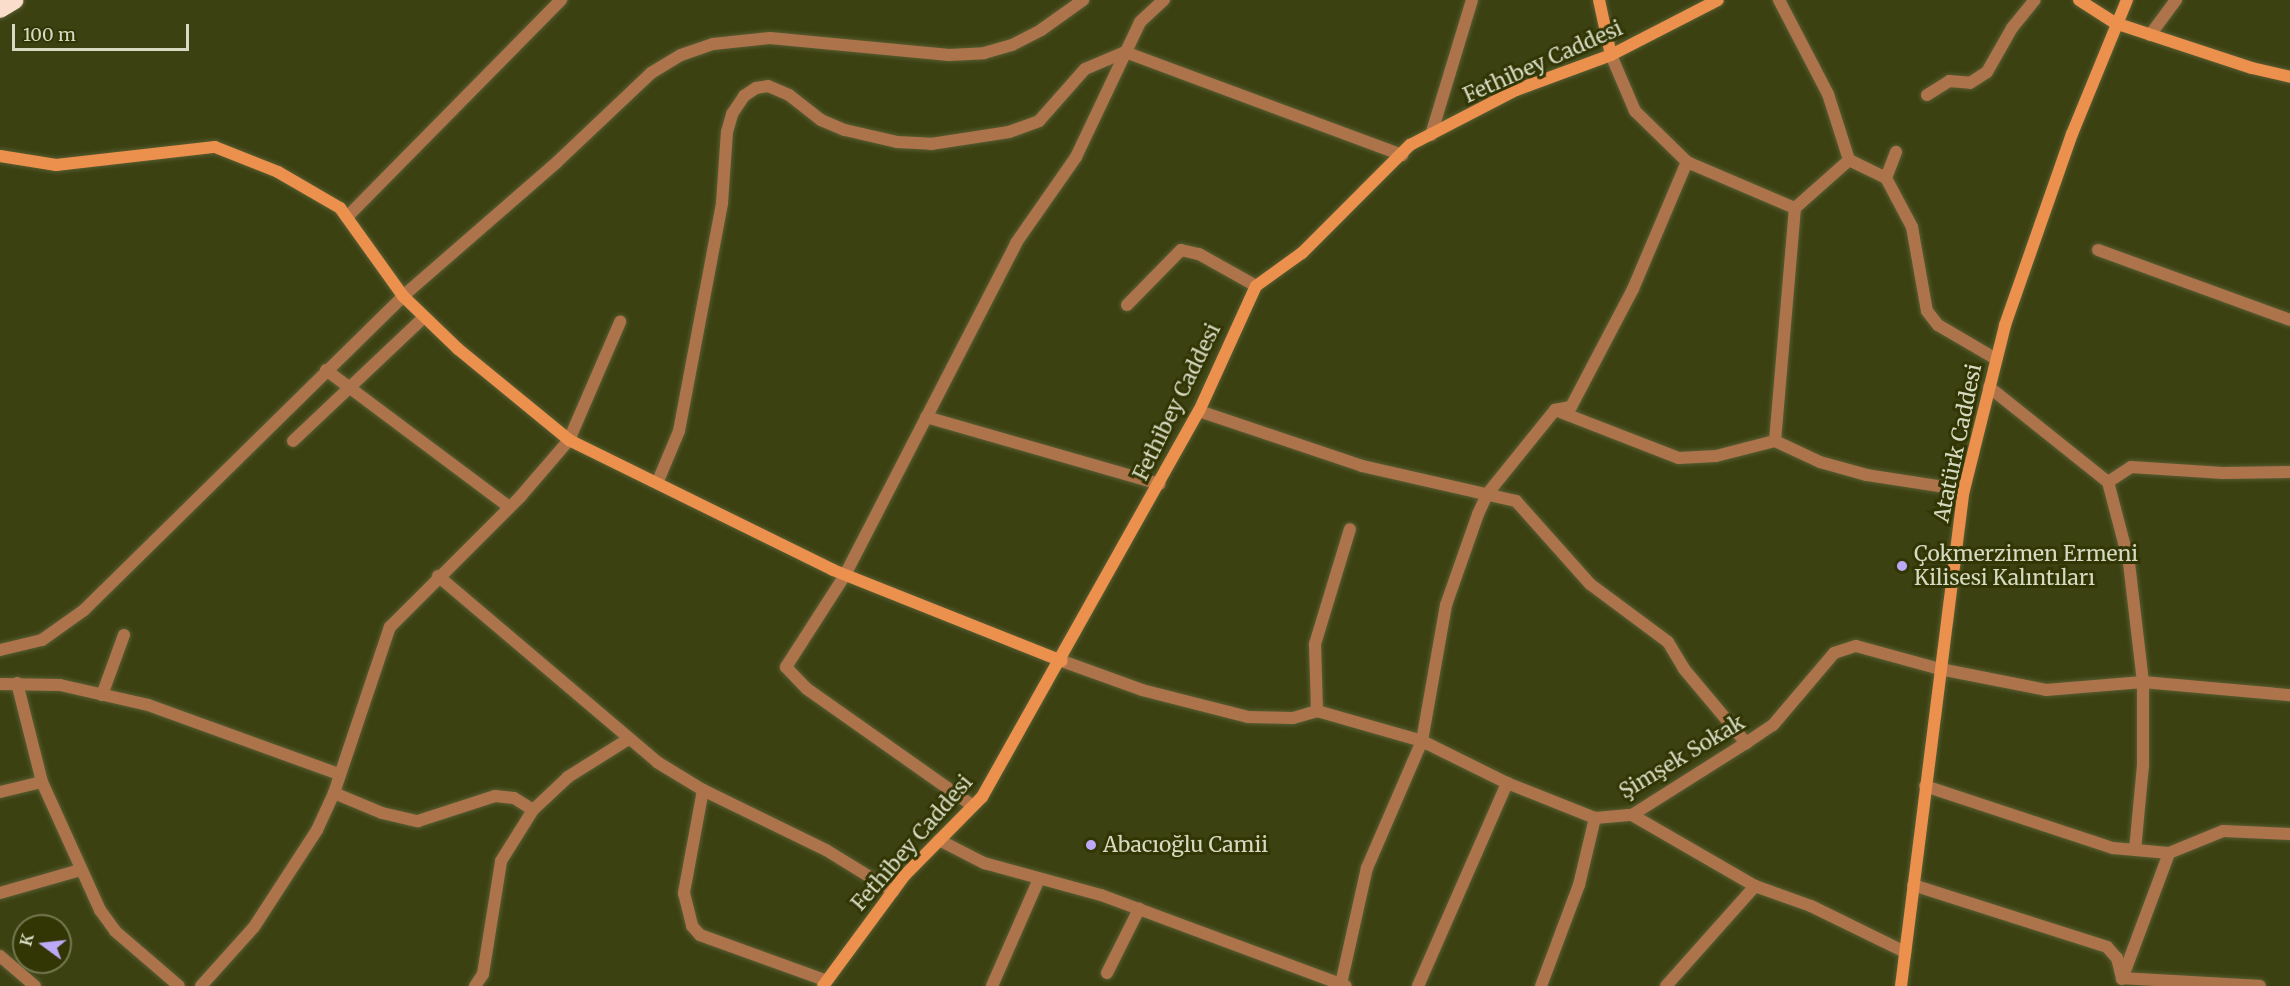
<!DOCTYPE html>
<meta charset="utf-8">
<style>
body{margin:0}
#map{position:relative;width:2290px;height:986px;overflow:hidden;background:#3c4112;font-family:Merriweather,serif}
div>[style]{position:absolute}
.roads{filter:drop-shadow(0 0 2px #585d32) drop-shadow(0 0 2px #585d32)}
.street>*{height:12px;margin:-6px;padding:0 6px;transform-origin:6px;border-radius:6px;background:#ad744c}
.secondary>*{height:12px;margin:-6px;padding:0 6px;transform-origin:6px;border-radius:6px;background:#ec904d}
.highway>*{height:18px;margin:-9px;padding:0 9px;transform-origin:9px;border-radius:9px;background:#faddca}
.dots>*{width:16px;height:16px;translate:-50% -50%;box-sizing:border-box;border:3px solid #323605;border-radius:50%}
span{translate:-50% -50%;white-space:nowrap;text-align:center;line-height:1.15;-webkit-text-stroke:6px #323605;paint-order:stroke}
.street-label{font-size:21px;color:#d6dac1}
.poi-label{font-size:21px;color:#d6dac1}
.left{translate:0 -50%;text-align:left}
.north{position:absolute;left:12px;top:914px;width:60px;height:60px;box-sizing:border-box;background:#323605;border:2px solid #747850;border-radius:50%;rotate:285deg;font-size:16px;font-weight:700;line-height:24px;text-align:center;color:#d6dac1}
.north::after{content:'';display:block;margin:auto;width:21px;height:27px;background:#bcaaf6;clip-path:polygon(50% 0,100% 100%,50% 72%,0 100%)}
.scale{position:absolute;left:12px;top:24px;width:177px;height:27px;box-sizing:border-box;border:3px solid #d6dac1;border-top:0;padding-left:8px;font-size:18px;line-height:21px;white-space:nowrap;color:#d6dac1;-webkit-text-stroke:4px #323605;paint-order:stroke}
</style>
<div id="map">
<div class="roads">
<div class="street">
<i style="left:1779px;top:0;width:106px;rotate:62.5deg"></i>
<i style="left:1828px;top:94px;width:69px;rotate:72.3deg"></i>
<i style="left:1849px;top:160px;width:41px;rotate:25.9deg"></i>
<i style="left:1886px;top:178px;width:55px;rotate:62deg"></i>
<i style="left:1912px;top:227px;width:85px;rotate:79.9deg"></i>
<i style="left:1927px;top:311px;width:18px;rotate:52deg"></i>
<i style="left:1938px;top:325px;width:67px;rotate:30.4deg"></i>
<i style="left:2150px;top:35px;width:44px;rotate:-53.4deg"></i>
<i style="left:1611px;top:55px;width:61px;rotate:66.8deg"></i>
<i style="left:1635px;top:111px;width:73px;rotate:44.4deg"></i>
<i style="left:1687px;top:162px;width:117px;rotate:23.1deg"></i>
<i style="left:1927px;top:95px;width:26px;rotate:-32deg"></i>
<i style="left:1949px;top:81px;width:21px;rotate:5deg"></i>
<i style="left:1970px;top:83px;width:20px;rotate:-33deg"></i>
<i style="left:1987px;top:72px;width:51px;rotate:-60.4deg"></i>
<i style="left:2012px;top:28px;width:36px;rotate:-51deg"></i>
<i style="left:1431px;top:135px;width:141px;rotate:-73.1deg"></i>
<i style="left:1886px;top:178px;width:28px;rotate:-69deg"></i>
<i style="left:1795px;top:208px;width:72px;rotate:-41.6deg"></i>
<i style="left:347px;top:217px;width:305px;rotate:-45.4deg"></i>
<i style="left:2098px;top:250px;width:204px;rotate:20deg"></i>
<i style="left:1127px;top:305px;width:77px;rotate:-45.5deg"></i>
<i style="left:1181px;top:250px;width:18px;rotate:13deg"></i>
<i style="left:1199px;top:254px;width:65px;rotate:29.3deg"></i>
<i style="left:326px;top:370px;width:229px;rotate:36.8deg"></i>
<i style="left:1989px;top:387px;width:152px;rotate:38.6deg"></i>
<i style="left:1555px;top:410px;width:133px;rotate:21.2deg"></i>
<i style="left:1679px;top:458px;width:37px;rotate:-3deg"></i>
<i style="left:1716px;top:456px;width:61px;rotate:-14.3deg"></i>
<i style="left:1775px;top:441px;width:50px;rotate:25deg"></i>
<i style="left:1820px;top:462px;width:49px;rotate:15.5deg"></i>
<i style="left:1867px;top:475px;width:98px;rotate:8.8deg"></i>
<i style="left:1199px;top:411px;width:172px;rotate:18.6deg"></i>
<i style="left:1362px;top:466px;width:158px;rotate:12.8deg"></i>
<i style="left:1516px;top:501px;width:111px;rotate:48.3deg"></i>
<i style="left:1590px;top:584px;width:97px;rotate:36.6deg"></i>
<i style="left:1668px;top:642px;width:31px;rotate:59deg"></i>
<i style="left:1684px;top:669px;width:97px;rotate:50deg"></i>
<i style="left:926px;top:417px;width:243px;rotate:16deg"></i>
<i style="left:293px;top:441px;width:180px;rotate:-43.4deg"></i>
<i style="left:1775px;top:441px;width:234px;rotate:-85.1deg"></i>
<i style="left:658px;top:481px;width:54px;rotate:-67.2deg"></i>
<i style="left:679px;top:431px;width:232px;rotate:-79.3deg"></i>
<i style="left:722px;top:203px;width:71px;rotate:-86deg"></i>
<i style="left:727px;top:132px;width:19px;rotate:-74deg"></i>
<i style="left:732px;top:114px;width:22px;rotate:-56deg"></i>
<i style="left:744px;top:96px;width:14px;rotate:-34deg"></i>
<i style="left:756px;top:88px;width:12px;rotate:-9deg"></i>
<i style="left:768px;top:86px;width:23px;rotate:23deg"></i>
<i style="left:789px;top:95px;width:41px;rotate:38deg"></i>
<i style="left:821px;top:120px;width:26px;rotate:23deg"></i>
<i style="left:845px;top:130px;width:53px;rotate:13deg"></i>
<i style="left:897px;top:142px;width:34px;rotate:3deg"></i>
<i style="left:931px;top:144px;width:79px;rotate:-8.7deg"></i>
<i style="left:1009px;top:132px;width:32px;rotate:-20deg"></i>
<i style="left:1039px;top:121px;width:69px;rotate:-48.5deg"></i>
<i style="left:1085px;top:69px;width:43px;rotate:-23deg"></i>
<i style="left:1125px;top:52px;width:296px;rotate:20.4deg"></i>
<i style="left:438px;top:576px;width:287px;rotate:40.3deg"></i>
<i style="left:657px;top:762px;width:54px;rotate:31.3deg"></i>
<i style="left:703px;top:790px;width:137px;rotate:26deg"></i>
<i style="left:826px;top:850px;width:79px;rotate:31.5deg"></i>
<i style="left:0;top:650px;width:43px;rotate:-13.4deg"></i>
<i style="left:42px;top:640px;width:52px;rotate:-35.5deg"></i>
<i style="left:84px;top:610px;width:448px;rotate:-44.5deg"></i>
<i style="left:403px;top:296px;width:204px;rotate:-41deg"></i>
<i style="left:557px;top:162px;width:129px;rotate:-43.4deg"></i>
<i style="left:651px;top:73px;width:35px;rotate:-31deg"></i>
<i style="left:681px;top:55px;width:34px;rotate:-19deg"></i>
<i style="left:713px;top:44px;width:57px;rotate:-6deg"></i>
<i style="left:770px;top:38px;width:180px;rotate:5.4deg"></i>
<i style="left:949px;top:55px;width:35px;rotate:-3deg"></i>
<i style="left:984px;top:53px;width:29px;rotate:-16deg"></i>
<i style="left:1012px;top:45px;width:33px;rotate:-27deg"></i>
<i style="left:1041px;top:30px;width:52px;rotate:-35.5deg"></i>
<i style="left:1062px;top:661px;width:85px;rotate:19.9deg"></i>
<i style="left:1142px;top:690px;width:109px;rotate:14.3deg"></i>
<i style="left:1248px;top:717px;width:45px;rotate:1.3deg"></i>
<i style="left:1293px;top:718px;width:25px;rotate:-16deg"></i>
<i style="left:1317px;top:711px;width:67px;rotate:-91.7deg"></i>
<i style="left:1315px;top:644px;width:120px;rotate:-73.1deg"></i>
<i style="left:17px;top:683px;width:102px;rotate:75.8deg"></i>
<i style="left:42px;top:782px;width:141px;rotate:65.6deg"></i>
<i style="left:100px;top:910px;width:26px;rotate:54deg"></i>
<i style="left:115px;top:931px;width:84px;rotate:40.7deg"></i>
<i style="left:0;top:684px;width:60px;rotate:1deg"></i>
<i style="left:60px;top:685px;width:90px;rotate:12.8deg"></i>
<i style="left:148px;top:705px;width:203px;rotate:19.9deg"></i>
<i style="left:102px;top:695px;width:64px;rotate:-69.9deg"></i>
<i style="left:1317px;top:711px;width:109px;rotate:15.9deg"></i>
<i style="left:1422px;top:741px;width:95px;rotate:26.3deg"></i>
<i style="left:1507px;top:783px;width:95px;rotate:21.7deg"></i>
<i style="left:1595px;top:818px;width:37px;rotate:-5deg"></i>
<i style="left:1632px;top:815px;width:135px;rotate:-32.3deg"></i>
<i style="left:1746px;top:743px;width:32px;rotate:-34deg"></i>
<i style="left:1773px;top:725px;width:94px;rotate:-49.7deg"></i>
<i style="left:1834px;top:653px;width:23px;rotate:-18deg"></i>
<i style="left:1856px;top:646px;width:87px;rotate:15.3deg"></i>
<i style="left:1940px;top:669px;width:108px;rotate:11.2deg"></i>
<i style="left:2046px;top:690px;width:97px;rotate:-4.7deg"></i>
<i style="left:2143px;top:682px;width:148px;rotate:5.1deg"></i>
<i style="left:1925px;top:786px;width:198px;rotate:18.3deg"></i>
<i style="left:2113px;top:848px;width:56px;rotate:5.1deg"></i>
<i style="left:2169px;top:853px;width:58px;rotate:-22.2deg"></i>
<i style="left:2223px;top:831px;width:67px;rotate:2.6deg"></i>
<i style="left:703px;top:790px;width:105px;rotate:100.5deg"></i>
<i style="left:684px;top:893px;width:34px;rotate:76deg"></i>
<i style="left:692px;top:926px;width:12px;rotate:48deg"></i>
<i style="left:700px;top:935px;width:132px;rotate:19.9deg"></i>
<i style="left:0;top:792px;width:43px;rotate:-13.4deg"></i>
<i style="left:334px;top:793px;width:52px;rotate:22.6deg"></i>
<i style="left:382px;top:813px;width:37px;rotate:13deg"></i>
<i style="left:418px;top:821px;width:81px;rotate:-18deg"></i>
<i style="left:495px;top:796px;width:19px;rotate:6deg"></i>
<i style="left:514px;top:798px;width:22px;rotate:32deg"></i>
<i style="left:973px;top:806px;width:203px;rotate:-144.8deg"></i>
<i style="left:807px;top:689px;width:30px;rotate:-134deg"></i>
<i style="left:786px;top:667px;width:109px;rotate:-57.3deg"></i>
<i style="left:845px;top:575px;width:373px;rotate:-62.7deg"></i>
<i style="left:1016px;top:243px;width:105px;rotate:-55.1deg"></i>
<i style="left:1076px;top:157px;width:149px;rotate:-64.6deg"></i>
<i style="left:1140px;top:22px;width:33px;rotate:-43deg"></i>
<i style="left:1632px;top:815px;width:142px;rotate:30deg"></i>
<i style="left:1755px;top:886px;width:59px;rotate:19.7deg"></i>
<i style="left:1811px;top:906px;width:105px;rotate:26.1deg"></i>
<i style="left:939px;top:840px;width:51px;rotate:27.1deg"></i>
<i style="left:984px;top:863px;width:121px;rotate:15.3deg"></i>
<i style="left:1101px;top:895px;width:261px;rotate:20.4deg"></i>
<i style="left:2135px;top:850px;width:84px;rotate:-84.6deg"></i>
<i style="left:2143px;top:766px;width:84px;rotate:-90deg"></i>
<i style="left:2143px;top:682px;width:121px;rotate:-96.7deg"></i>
<i style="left:2129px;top:562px;width:83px;rotate:-104.7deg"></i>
<i style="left:2108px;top:482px;width:27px;rotate:-33deg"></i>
<i style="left:2131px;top:467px;width:92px;rotate:3.7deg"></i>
<i style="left:2223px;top:473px;width:67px;rotate:-0.9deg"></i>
<i style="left:1913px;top:885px;width:204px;rotate:17.7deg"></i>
<i style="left:2107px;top:947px;width:15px;rotate:48deg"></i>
<i style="left:2117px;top:958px;width:21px;rotate:76deg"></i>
<i style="left:2122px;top:978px;width:138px;rotate:3.3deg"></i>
<i style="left:0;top:893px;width:83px;rotate:-16deg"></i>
<i style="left:0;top:956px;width:46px;rotate:40.6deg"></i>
<i style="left:1107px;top:973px;width:72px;rotate:-63.4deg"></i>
<i style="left:2122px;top:979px;width:134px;rotate:-69.5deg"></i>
<i style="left:1341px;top:984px;width:119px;rotate:-77.4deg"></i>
<i style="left:1367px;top:868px;width:138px;rotate:-66.6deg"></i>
<i style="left:1422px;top:741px;width:138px;rotate:-80deg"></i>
<i style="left:1446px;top:605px;width:96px;rotate:-70.6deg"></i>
<i style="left:1478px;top:514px;width:23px;rotate:-65deg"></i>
<i style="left:1488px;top:493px;width:107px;rotate:-51.1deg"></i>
<i style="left:1555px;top:410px;width:16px;rotate:-11deg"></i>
<i style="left:1571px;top:407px;width:133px;rotate:-62.3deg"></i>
<i style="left:1633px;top:289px;width:138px;rotate:-67deg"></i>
<i style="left:201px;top:986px;width:79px;rotate:-48.1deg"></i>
<i style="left:254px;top:927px;width:116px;rotate:-57deg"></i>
<i style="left:317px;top:830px;width:41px;rotate:-65.3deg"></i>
<i style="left:334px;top:793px;width:175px;rotate:-71.4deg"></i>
<i style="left:390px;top:627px;width:184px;rotate:-45deg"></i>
<i style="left:520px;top:497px;width:75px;rotate:-49.3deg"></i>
<i style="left:569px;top:440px;width:129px;rotate:-66.6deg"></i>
<i style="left:475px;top:986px;width:14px;rotate:-56deg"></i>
<i style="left:483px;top:974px;width:114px;rotate:-80.9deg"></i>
<i style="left:501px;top:861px;width:60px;rotate:-57.9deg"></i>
<i style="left:533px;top:810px;width:48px;rotate:-43.3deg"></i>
<i style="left:568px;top:777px;width:70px;rotate:-32.1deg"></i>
<i style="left:992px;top:986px;width:117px;rotate:-66.3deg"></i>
<i style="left:1418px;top:986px;width:222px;rotate:-66.3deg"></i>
<i style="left:1541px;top:986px;width:108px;rotate:-69.4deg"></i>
<i style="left:1579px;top:885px;width:69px;rotate:-76.6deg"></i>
<i style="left:1666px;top:986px;width:134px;rotate:-48.3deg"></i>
</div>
<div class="secondary">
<i style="left:1599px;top:0;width:56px;rotate:77.7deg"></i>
<i style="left:2079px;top:0;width:43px;rotate:32.6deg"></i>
<i style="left:2115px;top:23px;width:144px;rotate:18.2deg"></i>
<i style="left:2252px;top:68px;width:39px;rotate:13deg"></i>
<i style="left:0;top:156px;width:57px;rotate:9.1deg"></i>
<i style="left:56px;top:165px;width:160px;rotate:-6.5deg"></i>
<i style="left:215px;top:147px;width:68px;rotate:21.6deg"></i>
<i style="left:278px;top:172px;width:72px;rotate:30.1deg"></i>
<i style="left:340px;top:208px;width:108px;rotate:54.4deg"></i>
<i style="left:403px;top:296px;width:76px;rotate:43.9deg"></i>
<i style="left:458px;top:349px;width:144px;rotate:39.3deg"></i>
<i style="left:569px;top:440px;width:294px;rotate:26.2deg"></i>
<i style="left:833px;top:570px;width:246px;rotate:21.7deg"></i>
<i style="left:823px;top:986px;width:137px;rotate:-53.6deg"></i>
<i style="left:904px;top:876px;width:111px;rotate:-45.4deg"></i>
<i style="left:982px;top:797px;width:443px;rotate:-60.7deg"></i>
<i style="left:1199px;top:411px;width:137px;rotate:-65.5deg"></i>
<i style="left:1256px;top:286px;width:57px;rotate:-35.7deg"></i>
<i style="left:1302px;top:253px;width:153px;rotate:-45deg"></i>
<i style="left:1410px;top:145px;width:119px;rotate:-27.4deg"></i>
<i style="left:1516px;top:90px;width:101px;rotate:-20.2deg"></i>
<i style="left:1611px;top:55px;width:120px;rotate:-27.2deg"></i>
<i style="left:1901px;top:986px;width:500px;rotate:-82.8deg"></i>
<i style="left:1964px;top:490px;width:170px;rotate:-76deg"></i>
<i style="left:2005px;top:325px;width:202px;rotate:-70.7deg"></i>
<i style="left:2072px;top:134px;width:145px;rotate:-67.7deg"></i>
</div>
<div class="highway">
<i style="left:0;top:9px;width:17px;rotate:-31deg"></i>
</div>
</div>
<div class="dots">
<i style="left:1902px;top:566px;background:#bcaaf6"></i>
<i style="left:1091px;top:845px;background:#bcaaf6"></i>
</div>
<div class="street-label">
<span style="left:1543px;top:62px;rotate:-24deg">Fethibey Caddesi</span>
<span style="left:1177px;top:402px;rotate:-64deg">Fethibey Caddesi</span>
<span style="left:1958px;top:443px;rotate:-78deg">Atatürk Caddesi</span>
<span style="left:1682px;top:757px;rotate:-31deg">Şimşek Sokak</span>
<span style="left:912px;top:843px;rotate:-49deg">Fethibey Caddesi</span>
</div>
<div class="poi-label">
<span class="left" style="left:1914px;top:566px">Çokmerzimen Ermeni<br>Kilisesi Kalıntıları</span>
<span class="left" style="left:1103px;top:845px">Abacıoğlu Camii</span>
</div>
<div class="north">K</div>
<div class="scale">100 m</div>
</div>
